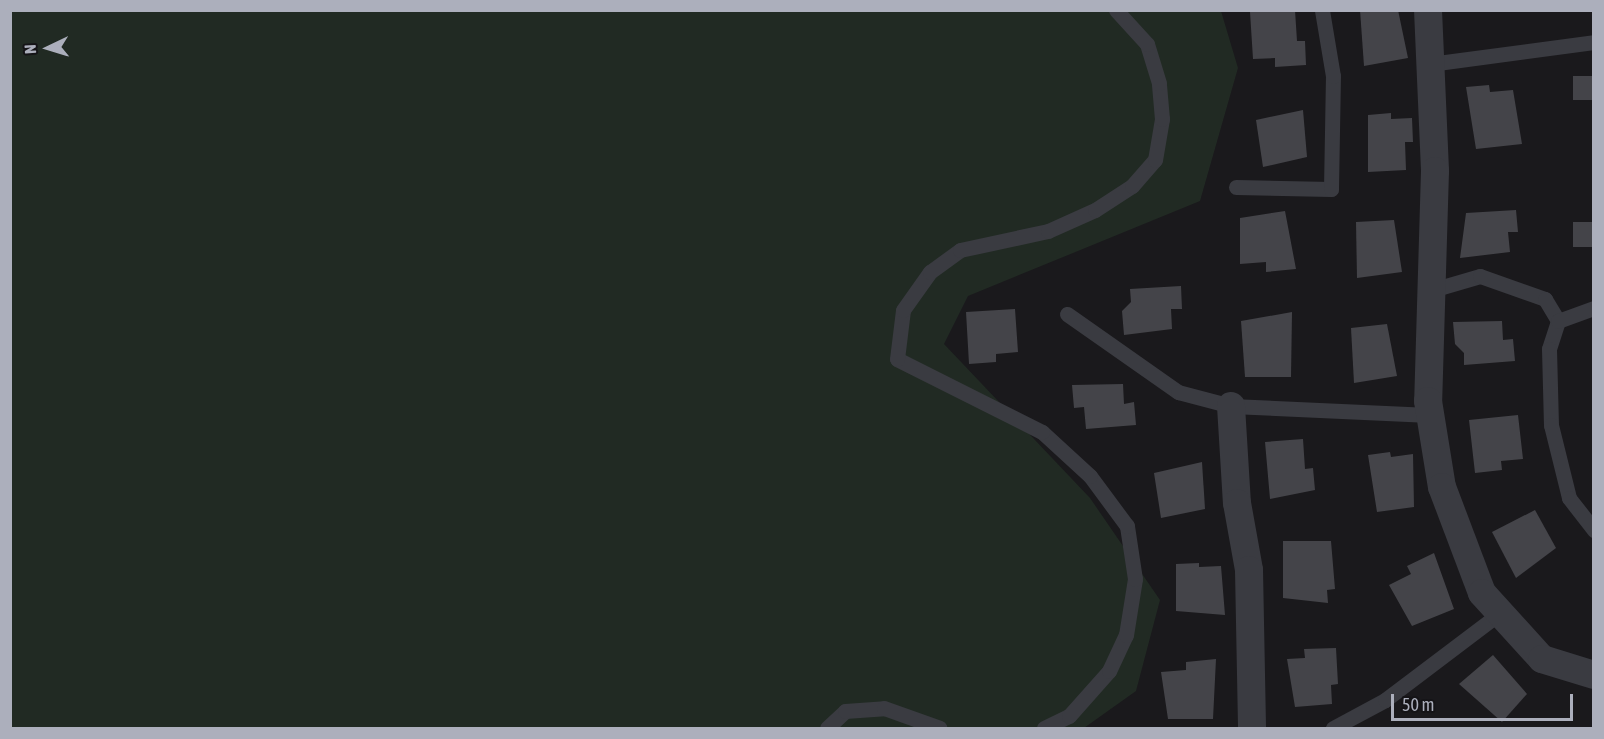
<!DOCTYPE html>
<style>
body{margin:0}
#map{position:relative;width:1604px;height:739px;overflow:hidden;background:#1a191c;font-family:"Asap Condensed",sans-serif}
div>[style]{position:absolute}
.green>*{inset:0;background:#212a23}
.building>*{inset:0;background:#444449;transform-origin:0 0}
.lane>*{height:15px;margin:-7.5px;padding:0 7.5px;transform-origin:7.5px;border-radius:7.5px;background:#3a3b41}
.street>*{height:28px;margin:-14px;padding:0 14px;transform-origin:14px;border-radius:14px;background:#3a3b41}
span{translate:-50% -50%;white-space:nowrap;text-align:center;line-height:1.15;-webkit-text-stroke:5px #151417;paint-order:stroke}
.frame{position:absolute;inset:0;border:12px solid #acafbc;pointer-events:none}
.north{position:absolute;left:18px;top:18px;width:60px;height:60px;-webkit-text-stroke:4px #151417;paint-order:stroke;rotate:266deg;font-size:16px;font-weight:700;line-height:24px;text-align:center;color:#acafbc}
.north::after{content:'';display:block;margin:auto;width:21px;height:27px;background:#acafbc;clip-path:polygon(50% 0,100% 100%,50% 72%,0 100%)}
.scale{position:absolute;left:1391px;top:694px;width:182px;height:27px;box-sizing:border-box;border:3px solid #acafbc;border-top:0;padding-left:8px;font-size:18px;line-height:21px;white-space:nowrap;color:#acafbc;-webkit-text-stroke:4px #151417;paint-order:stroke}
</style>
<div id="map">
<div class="green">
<i style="clip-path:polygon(10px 11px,1221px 11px,1238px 68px,1200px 201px,968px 296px,944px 344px,1090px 498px,1160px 600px,1136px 691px,1084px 728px,11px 728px)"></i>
</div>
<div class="building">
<i style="clip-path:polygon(1295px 10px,1297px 41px,1305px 41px,1306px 65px,1275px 67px,1275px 58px,1253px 59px,1250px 12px)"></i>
<i style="clip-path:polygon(1360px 10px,1398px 10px,1408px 58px,1364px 66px)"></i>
<i style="left:1593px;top:76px;width:24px;height:20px;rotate:90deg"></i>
<i style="clip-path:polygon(1489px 85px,1490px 92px,1513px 90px,1522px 144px,1476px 149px,1466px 87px)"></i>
<i style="clip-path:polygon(1303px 110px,1307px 157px,1263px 167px,1256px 120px)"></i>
<i style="clip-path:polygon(1391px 113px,1391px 119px,1412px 118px,1413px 142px,1405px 142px,1406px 170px,1368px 172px,1368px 115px)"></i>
<i style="clip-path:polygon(1516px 210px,1518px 232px,1508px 232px,1510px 252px,1460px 258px,1466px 213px)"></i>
<i style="clip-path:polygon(1285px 211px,1296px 269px,1266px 272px,1266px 262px,1240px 264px,1240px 218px)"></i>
<i style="clip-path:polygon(1394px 220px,1402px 272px,1357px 278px,1356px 222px)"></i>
<i style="left:1593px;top:222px;width:25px;height:20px;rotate:90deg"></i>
<i style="clip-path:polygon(1181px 286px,1182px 309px,1171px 309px,1172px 329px,1124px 335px,1122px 311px,1131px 302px,1130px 289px)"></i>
<i style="clip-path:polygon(1015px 309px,1018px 352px,996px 354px,996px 362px,969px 364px,966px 312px)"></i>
<i style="clip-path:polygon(1292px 312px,1291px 377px,1245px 377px,1241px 321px)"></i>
<i style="clip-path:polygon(1502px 321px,1503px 340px,1513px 339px,1515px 361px,1464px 365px,1464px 353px,1455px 344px,1453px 322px)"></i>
<i style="clip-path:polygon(1387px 324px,1397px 376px,1354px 383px,1351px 328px)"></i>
<i style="clip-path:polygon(1123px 384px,1124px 404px,1134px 402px,1136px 425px,1086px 429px,1084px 407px,1074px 408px,1072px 385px)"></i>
<i style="clip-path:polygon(1518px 415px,1523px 459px,1501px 461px,1502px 470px,1475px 473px,1469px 420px)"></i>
<i style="clip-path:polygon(1303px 439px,1305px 469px,1313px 468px,1315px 490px,1270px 499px,1265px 442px)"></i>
<i style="clip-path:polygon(1390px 452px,1391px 457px,1413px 454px,1414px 507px,1377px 512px,1368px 455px)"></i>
<i style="clip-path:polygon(1202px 462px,1205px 509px,1161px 518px,1154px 473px)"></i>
<i style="clip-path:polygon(1535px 510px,1556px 548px,1516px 578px,1492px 532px)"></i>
<i style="clip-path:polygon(1283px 541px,1331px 541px,1335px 589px,1327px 590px,1328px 603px,1283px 598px)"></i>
<i style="clip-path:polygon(1434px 553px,1454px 609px,1412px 626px,1389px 585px,1411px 574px,1407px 566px)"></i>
<i style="clip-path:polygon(1199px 563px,1199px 567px,1221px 566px,1225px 615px,1176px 611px,1176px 564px)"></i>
<i style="clip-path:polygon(1336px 648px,1338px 684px,1331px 685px,1332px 704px,1295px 707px,1287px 659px,1305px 658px,1304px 649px)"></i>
<i style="clip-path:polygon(1493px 655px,1527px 694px,1502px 722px,1459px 684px)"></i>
<i style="clip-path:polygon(1216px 659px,1213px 719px,1168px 719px,1161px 672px,1186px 670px,1186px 662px)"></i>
</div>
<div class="lane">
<i style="left:1430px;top:64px;width:165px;rotate:-7.6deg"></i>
<i style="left:1236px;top:187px;width:95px;rotate:1.2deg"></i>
<i style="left:1331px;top:189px;width:113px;rotate:-89deg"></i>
<i style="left:1333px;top:76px;width:67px;rotate:-99.5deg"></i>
<i style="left:1432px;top:290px;width:50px;rotate:-16.3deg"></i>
<i style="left:1480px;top:276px;width:69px;rotate:19.5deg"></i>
<i style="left:1545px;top:299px;width:26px;rotate:59deg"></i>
<i style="left:1558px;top:321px;width:29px;rotate:108deg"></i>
<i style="left:1549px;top:349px;width:76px;rotate:88.5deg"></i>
<i style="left:1551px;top:425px;width:75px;rotate:76.1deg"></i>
<i style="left:1569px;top:498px;width:41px;rotate:52deg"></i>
<i style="left:1067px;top:314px;width:136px;rotate:35.1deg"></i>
<i style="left:1178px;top:392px;width:55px;rotate:14.8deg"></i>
<i style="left:1231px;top:406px;width:199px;rotate:2.6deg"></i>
<i style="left:1558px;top:321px;width:38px;rotate:-20deg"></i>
<i style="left:827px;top:728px;width:25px;rotate:-43deg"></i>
<i style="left:845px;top:711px;width:39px;rotate:-4deg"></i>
<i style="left:884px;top:708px;width:59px;rotate:19.7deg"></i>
<i style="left:1044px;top:728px;width:28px;rotate:-26deg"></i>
<i style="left:1069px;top:716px;width:60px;rotate:-48.4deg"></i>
<i style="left:1109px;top:671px;width:40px;rotate:-65deg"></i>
<i style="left:1126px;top:635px;width:57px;rotate:-80.9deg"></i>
<i style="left:1135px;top:579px;width:54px;rotate:-98.6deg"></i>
<i style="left:1127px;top:526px;width:62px;rotate:-126.5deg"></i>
<i style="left:1090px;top:476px;width:65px;rotate:-137.5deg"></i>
<i style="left:1042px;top:432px;width:162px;rotate:-153.3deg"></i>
<i style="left:897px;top:359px;width:49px;rotate:-83deg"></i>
<i style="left:903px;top:310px;width:47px;rotate:-54.6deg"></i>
<i style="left:930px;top:272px;width:37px;rotate:-36deg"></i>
<i style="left:960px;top:250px;width:90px;rotate:-12.2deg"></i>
<i style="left:1048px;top:231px;width:51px;rotate:-24.1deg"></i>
<i style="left:1095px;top:210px;width:44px;rotate:-33deg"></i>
<i style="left:1132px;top:186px;width:35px;rotate:-49deg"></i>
<i style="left:1155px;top:160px;width:42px;rotate:-80.3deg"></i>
<i style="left:1162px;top:119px;width:36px;rotate:-95deg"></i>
<i style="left:1159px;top:83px;width:41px;rotate:-107.1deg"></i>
<i style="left:1147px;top:44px;width:46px;rotate:-132.4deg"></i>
<i style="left:1333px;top:728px;width:59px;rotate:-28.3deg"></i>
<i style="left:1385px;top:700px;width:144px;rotate:-37.1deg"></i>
</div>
<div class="street">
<i style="left:1428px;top:10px;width:161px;rotate:87.5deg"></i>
<i style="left:1435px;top:171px;width:230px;rotate:91.7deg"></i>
<i style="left:1428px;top:401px;width:87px;rotate:80.8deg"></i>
<i style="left:1442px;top:487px;width:113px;rotate:69.3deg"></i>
<i style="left:1482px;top:593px;width:89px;rotate:47.7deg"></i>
<i style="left:1542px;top:659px;width:54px;rotate:17.1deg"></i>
<i style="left:1231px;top:406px;width:97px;rotate:86.5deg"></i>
<i style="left:1237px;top:503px;width:68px;rotate:79.8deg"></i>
<i style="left:1249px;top:570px;width:158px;rotate:88.9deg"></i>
</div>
<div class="frame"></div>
<div class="north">N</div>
<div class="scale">50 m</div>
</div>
